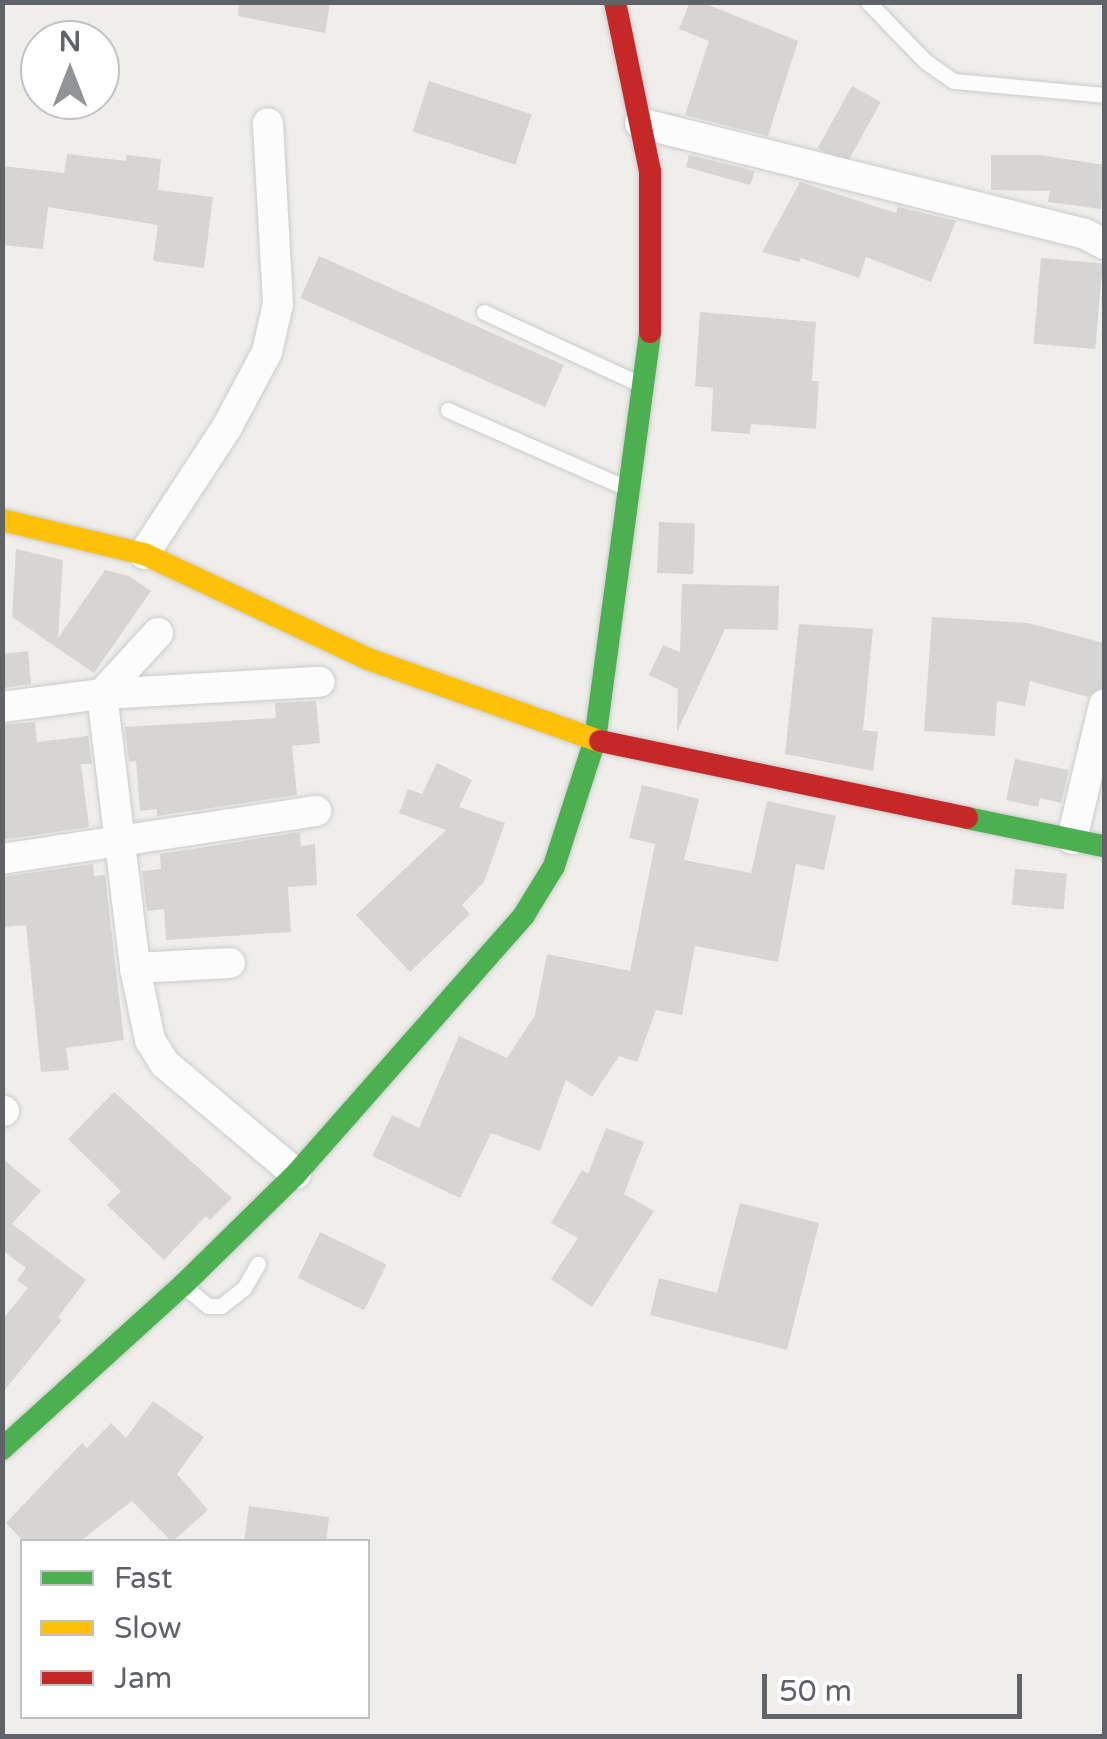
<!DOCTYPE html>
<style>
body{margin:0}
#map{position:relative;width:1107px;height:1739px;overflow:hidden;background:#efeeea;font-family:"Varela Round",sans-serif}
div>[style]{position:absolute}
.building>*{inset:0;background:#d6d5d3;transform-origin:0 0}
.roads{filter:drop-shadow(0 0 2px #cbcccc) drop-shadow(0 0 2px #cbcccc)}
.lane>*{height:15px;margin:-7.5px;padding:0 7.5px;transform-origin:7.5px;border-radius:7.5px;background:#fdfcfc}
.street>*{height:30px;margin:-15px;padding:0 15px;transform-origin:15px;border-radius:15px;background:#fdfcfc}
.fast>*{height:22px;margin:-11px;padding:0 11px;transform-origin:11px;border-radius:11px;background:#4caf50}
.slow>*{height:22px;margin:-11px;padding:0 11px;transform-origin:11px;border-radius:11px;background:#ffc107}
.jam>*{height:22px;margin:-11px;padding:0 11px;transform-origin:11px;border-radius:11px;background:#c62828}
span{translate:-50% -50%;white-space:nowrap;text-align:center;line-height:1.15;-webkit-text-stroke:9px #fff;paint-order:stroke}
.frame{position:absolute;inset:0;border:5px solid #5f6368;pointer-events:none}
.legend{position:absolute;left:20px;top:1539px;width:350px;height:180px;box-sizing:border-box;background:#fff;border:2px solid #bfc1c3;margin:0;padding:12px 18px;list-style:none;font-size:30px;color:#5f6368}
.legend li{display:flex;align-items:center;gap:20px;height:50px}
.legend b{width:50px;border:2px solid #bfc1c3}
.north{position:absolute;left:20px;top:20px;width:100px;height:100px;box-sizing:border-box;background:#fff;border:2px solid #bfc1c3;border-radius:50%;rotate:0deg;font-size:28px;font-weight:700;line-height:40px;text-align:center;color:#5f6368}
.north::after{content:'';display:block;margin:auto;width:35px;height:45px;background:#919496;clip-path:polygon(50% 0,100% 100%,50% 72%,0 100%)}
.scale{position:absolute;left:762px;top:1674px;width:260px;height:45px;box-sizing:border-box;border:5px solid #5f6368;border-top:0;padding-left:12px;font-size:30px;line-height:35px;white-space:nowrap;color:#5f6368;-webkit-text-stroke:8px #fff;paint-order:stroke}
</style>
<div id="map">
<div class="building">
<i style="clip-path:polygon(239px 2px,330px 2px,325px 33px,238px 16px)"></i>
<i style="clip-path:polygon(690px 2px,701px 2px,798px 41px,768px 136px,685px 115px,709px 41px,679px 29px)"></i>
<i style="left:429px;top:81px;width:108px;height:53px;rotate:18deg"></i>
<i style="left:852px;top:86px;width:33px;height:71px;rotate:29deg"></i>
<i style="clip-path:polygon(67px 154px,126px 161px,126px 155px,161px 159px,158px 190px,213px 197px,204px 268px,153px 261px,158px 225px,48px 207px,43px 249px,2px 245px,2px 166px,64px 173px)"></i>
<i style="clip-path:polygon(689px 155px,755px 171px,750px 185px,686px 167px)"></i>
<i style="clip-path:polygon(991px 155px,1040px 155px,1104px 165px,1101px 209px,1048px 202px,1050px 191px,991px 190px)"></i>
<i style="clip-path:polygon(800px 182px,896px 213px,898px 207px,956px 221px,931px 282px,866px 257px,859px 278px,801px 258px,799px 262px,762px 252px)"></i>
<i style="left:319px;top:256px;width:268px;height:46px;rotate:24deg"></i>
<i style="left:1041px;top:258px;width:62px;height:86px;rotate:5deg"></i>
<i style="clip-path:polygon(700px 312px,816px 322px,812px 381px,819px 381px,816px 429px,751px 424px,750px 434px,711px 431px,713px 388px,695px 386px)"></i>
<i style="left:659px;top:522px;width:36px;height:51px;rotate:2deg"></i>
<i style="clip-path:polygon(16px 549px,63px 560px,58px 638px,105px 570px,129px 576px,151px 591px,94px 673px,12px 617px)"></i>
<i style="clip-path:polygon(682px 584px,779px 586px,778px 630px,725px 629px,677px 732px,678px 689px,649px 675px,663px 645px,680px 652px)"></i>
<i style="clip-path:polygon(932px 617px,1028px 623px,1104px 643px,1104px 687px,1088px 697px,1030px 681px,1025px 706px,997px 701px,995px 736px,924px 731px)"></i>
<i style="clip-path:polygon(799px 624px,873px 629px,863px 730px,878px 732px,873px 771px,785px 754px)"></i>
<i style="clip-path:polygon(28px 651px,31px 684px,2px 688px,2px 654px)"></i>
<i style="clip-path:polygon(316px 701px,320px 743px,292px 746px,297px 795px,157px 816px,157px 809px,140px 811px,136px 761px,129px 762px,125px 727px,276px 718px,275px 703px)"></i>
<i style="clip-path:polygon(35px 722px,37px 742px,88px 736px,92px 764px,81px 764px,89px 827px,2px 840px,2px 725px)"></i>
<i style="clip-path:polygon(1015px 759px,1069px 770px,1061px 803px,1040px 798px,1038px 807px,1006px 800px)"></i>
<i style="clip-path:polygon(437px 763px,472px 780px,459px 807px,505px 823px,484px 882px,462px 905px,470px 914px,410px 972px,356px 915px,446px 830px,399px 813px,408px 789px,422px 794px)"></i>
<i style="clip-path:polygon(642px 785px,699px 799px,684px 860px,751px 873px,767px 801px,836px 816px,824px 870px,796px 864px,778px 962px,695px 946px,682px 1015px,656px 1010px,637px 1062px,619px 1056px,592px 1097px,566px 1080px,540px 1151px,491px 1133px,460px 1198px,372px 1156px,392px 1115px,419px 1128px,459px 1036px,507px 1058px,535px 1015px,547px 954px,630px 971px,655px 844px,629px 838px)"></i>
<i style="clip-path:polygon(300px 832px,301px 846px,315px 844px,317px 885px,288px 887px,291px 932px,166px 940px,164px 909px,147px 911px,142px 871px,161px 869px,160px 854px)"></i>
<i style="clip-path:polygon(93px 864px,94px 876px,105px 875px,124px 1040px,66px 1048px,69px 1070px,41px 1072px,26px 925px,2px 927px,2px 877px)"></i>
<i style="left:1015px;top:869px;width:52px;height:36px;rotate:5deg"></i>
<i style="clip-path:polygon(114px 1092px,232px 1198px,210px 1220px,206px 1216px,164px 1260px,107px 1205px,121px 1191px,68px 1139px)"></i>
<i style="clip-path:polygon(606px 1128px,644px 1142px,624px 1194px,654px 1211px,592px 1307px,551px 1279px,578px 1238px,551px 1223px,582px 1170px,588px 1174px)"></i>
<i style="clip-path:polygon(2px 1158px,41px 1191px,12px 1224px,86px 1280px,58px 1317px,62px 1320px,2px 1393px,2px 1320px,28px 1288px,17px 1280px,26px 1268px,2px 1250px)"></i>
<i style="clip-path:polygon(740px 1203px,819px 1223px,787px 1350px,650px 1315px,659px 1278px,717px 1293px)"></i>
<i style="left:320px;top:1232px;width:74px;height:51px;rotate:26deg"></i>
<i style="clip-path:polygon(153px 1401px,204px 1437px,177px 1474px,208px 1510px,172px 1542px,132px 1501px,79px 1542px,24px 1542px,6px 1523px,82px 1443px,87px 1448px,111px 1423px,126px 1438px)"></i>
<i style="clip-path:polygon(249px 1506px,329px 1517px,326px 1542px,244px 1542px)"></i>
</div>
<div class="roads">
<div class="lane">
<i style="left:868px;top:2px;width:82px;rotate:46deg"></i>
<i style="left:925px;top:61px;width:35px;rotate:35deg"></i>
<i style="left:954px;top:81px;width:151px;rotate:5.3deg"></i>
<i style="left:484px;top:312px;width:172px;rotate:24.8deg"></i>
<i style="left:448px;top:410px;width:192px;rotate:23.6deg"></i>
<i style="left:186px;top:1288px;width:28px;rotate:39deg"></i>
<i style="left:208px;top:1306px;width:13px"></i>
<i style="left:221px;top:1306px;width:29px;rotate:-38deg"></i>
<i style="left:244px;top:1288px;width:28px;rotate:-60deg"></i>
</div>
<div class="street">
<i style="left:640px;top:123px;width:459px;rotate:14deg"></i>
<i style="left:1085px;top:234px;width:21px;rotate:28deg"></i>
<i style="left:144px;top:554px;width:152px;rotate:-56.8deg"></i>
<i style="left:227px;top:427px;width:85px;rotate:-61.9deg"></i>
<i style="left:267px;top:352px;width:49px;rotate:-77.1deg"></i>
<i style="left:278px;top:304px;width:181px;rotate:-93.2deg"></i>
<i style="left:158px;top:633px;width:83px;rotate:132.6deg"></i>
<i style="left:102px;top:694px;width:276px;rotate:83.1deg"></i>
<i style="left:135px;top:968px;width:74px;rotate:78.2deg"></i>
<i style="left:150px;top:1040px;width:28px;rotate:58deg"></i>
<i style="left:165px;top:1064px;width:171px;rotate:40deg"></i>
<i style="left:2px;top:707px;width:101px;rotate:-7.4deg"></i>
<i style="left:102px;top:694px;width:218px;rotate:-3.2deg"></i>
<i style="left:1072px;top:839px;width:138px;rotate:-76.6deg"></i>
<i style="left:2px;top:859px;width:318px;rotate:-8.7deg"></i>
<i style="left:135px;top:968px;width:95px;rotate:-3deg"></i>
<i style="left:2px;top:1111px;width:2px"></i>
</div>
<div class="fast">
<i style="left:967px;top:818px;width:140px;rotate:11.6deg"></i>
<i style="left:2px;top:1449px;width:244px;rotate:-42.2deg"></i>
<i style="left:183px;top:1285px;width:158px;rotate:-44.5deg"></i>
<i style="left:296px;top:1174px;width:345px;rotate:-48.6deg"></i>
<i style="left:524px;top:915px;width:57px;rotate:-58.5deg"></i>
<i style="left:554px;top:866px;width:133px;rotate:-72deg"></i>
<i style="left:595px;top:740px;width:412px;rotate:-82.3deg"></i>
</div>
<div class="slow">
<i style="left:2px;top:520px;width:146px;rotate:13.5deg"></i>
<i style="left:144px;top:554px;width:247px;rotate:25.1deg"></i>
<i style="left:368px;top:659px;width:246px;rotate:19.5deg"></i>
</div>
<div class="jam">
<i style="left:615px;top:2px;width:173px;rotate:78.3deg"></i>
<i style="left:650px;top:171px;width:161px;rotate:90deg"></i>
<i style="left:600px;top:741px;width:375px;rotate:11.8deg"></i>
</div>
</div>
<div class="frame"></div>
<ul class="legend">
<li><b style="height:12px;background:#4caf50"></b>Fast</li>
<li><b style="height:12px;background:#ffc107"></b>Slow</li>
<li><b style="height:12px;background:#c62828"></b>Jam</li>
</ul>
<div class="north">N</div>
<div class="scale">50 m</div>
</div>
